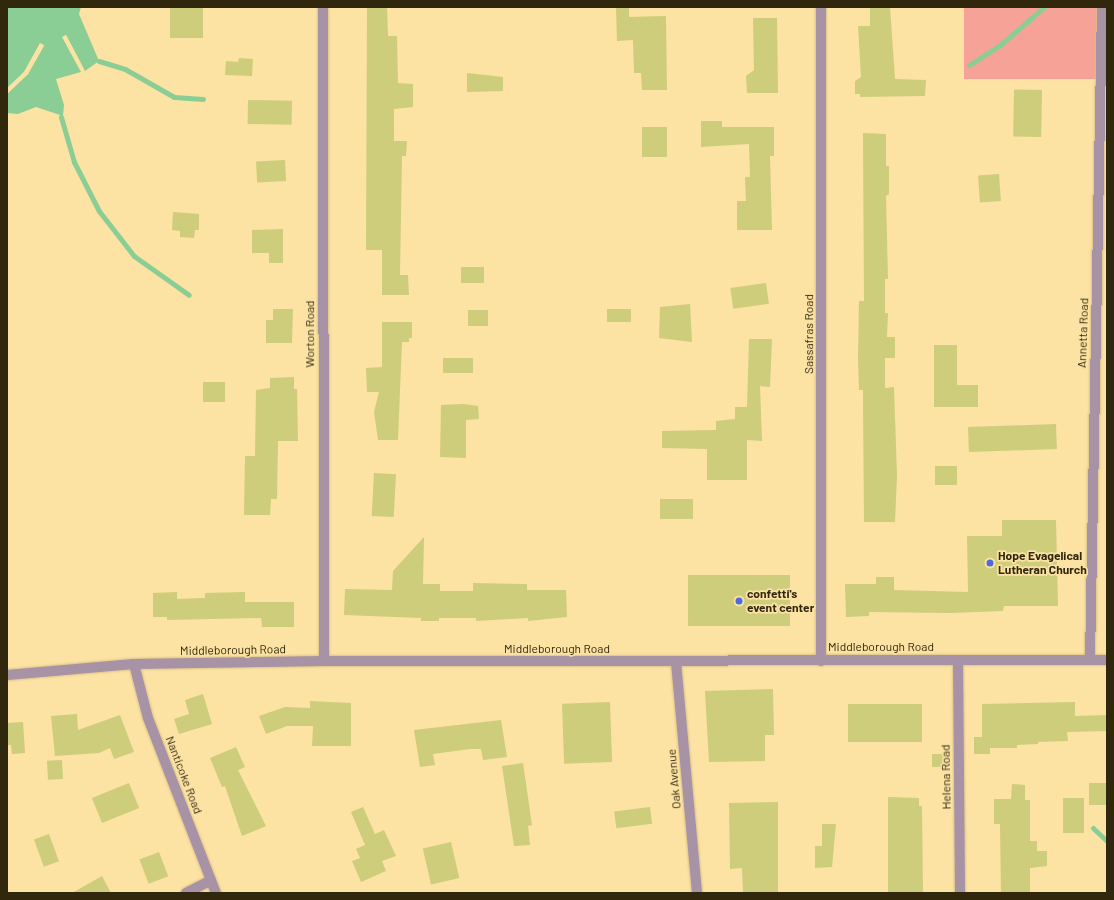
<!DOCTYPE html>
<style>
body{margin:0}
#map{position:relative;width:1114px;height:900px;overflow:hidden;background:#fce2a3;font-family:Barlow,sans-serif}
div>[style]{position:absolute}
.green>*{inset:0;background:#f7a296;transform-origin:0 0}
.water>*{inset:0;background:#8bce95}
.pier>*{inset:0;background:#fce2a3}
.stream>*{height:5px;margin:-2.5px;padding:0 2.5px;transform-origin:2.5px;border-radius:2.5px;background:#8bce95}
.building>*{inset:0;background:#cdcd7b;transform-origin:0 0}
.roads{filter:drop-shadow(0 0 1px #d7c088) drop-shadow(0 0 1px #d7c088)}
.minor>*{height:10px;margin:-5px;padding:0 5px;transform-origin:5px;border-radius:5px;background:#a792a6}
.dots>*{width:11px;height:11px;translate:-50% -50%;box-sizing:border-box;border:2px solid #fce2a3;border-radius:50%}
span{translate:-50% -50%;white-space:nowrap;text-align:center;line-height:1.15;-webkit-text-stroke:3.5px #fce2a3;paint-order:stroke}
.street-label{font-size:12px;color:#30270d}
.poi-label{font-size:12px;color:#30270d;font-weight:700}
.left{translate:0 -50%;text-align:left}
.frame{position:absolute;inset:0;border:8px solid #30270d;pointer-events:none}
</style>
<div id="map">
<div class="green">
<i style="left:964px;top:7px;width:143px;height:72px"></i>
</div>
<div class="water">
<i style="clip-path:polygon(7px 7px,81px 7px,79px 14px,99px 61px,85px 71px,66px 35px,63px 37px,81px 72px,56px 79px,64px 105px,63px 116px,36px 107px,18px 114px,7px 113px,7px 94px,28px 74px,44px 46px,40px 44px,24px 72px,7px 88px)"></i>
</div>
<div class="pier">
<i style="clip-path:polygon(66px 35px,85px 71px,65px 37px,81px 72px,62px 37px)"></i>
<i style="clip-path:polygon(40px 43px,44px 45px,28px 74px,7px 94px,27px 73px,41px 46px,26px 73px,7px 90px,24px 72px)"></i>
</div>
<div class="stream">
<i style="left:99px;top:61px;width:27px;rotate:17deg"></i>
<i style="left:125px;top:69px;width:56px;rotate:29.7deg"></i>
<i style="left:174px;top:97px;width:29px;rotate:4deg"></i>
<i style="left:969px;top:65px;width:37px;rotate:-33deg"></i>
<i style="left:1000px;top:45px;width:58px;rotate:-40.8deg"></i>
<i style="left:61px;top:117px;width:47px;rotate:73.9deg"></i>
<i style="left:74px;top:162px;width:55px;rotate:63deg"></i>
<i style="left:99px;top:211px;width:57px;rotate:52.1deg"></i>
<i style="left:134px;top:256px;width:67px;rotate:35.3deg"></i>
<i style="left:1093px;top:828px;width:19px;rotate:43deg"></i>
</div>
<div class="building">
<i style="clip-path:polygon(367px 7px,387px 7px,388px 36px,397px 36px,398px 83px,413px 84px,413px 107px,394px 109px,394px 141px,407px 141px,406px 156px,402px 156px,400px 275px,408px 275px,409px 295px,382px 295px,382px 250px,366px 250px)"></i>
<i style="clip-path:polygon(616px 7px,629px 7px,629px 17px,666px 16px,667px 90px,642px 90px,641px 73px,634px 73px,633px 40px,617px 41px)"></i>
<i style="clip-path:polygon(870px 7px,890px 7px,895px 79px,926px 80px,925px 96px,860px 97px,860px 94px,855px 94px,855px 81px,861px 77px,858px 26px,870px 26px)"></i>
<i style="left:170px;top:8px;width:33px;height:30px"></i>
<i style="clip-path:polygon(753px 18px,777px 18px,778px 93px,747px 93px,746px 76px,754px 70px)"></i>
<i style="clip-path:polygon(239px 58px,253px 59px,252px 76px,225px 75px,226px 61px,238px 62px)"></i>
<i style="clip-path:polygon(467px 73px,503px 77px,503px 91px,467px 92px)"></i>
<i style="left:1042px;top:90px;width:47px;height:28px;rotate:91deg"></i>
<i style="left:248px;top:100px;width:44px;height:24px;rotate:1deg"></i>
<i style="clip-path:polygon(701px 121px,722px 121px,722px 127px,774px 127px,774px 156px,770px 156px,772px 230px,737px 230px,737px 201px,746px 201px,745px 177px,750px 177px,749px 144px,701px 147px)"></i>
<i style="left:667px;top:127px;width:30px;height:25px;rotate:90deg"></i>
<i style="clip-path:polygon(863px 133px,886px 134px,886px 166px,889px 166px,889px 194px,886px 196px,888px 279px,885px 279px,885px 313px,888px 313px,887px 337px,895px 337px,895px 358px,885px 358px,885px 388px,894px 387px,897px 476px,895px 522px,864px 522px,863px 397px,863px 390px,859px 390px,858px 358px,859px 301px,864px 301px)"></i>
<i style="left:285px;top:160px;width:21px;height:29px;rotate:87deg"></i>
<i style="left:999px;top:174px;width:27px;height:21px;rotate:86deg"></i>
<i style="clip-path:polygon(173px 212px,199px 214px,199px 230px,195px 230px,194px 238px,180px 237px,180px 231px,172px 230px)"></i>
<i style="clip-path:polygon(283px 229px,283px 263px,269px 263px,269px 253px,252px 253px,252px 230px)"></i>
<i style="left:461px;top:267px;width:23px;height:16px"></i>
<i style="left:766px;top:283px;width:21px;height:36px;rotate:82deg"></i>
<i style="clip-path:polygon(690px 304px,692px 342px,659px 338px,660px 307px)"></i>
<i style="clip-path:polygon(273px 309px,293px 309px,292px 343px,266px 343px,266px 320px,273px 320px)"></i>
<i style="left:631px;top:309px;width:13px;height:24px;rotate:90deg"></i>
<i style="left:468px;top:310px;width:20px;height:16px"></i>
<i style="clip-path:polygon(382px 322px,412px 322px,412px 338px,409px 338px,409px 342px,402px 342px,398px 440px,378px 440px,374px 412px,379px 392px,367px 392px,366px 368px,382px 367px)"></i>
<i style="clip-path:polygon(749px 339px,772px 339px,770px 387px,760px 386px,762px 441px,747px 440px,747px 480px,707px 480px,707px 449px,662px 448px,662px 431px,716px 430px,716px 421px,735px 419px,735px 407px,747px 407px)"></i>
<i style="clip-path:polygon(934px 345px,957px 345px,957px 385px,978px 385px,978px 407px,934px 407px)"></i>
<i style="left:443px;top:358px;width:30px;height:15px"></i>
<i style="clip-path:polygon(294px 377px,294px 389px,297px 389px,298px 441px,278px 441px,277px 499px,271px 499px,270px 515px,244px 515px,245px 456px,255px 456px,256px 390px,270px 388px,270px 378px)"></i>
<i style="left:203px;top:382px;width:22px;height:20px"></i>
<i style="clip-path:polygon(463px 404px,478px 406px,479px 419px,466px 420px,466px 458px,440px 457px,441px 405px)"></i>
<i style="left:1056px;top:424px;width:25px;height:88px;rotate:88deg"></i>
<i style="left:935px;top:466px;width:22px;height:19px"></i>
<i style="left:374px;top:473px;width:22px;height:43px;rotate:3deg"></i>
<i style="left:660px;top:499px;width:33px;height:20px"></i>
<i style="clip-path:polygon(1002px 520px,1056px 520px,1058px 606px,1004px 606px,1003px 611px,951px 613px,869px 612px,869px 616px,846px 617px,845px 584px,876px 584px,876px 577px,894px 577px,894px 590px,968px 592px,967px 536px,1002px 536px)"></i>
<i style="clip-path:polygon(424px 537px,423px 584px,440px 584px,440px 591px,473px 591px,473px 583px,527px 584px,527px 590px,566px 590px,567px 617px,528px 621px,528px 618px,476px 621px,476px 618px,439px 618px,439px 621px,421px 621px,421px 618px,344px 615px,345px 589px,392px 590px,393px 571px)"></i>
<i style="left:688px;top:575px;width:102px;height:51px"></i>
<i style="clip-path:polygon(177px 592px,177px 599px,205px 598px,205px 593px,245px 592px,245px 602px,294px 602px,294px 627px,262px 627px,261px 618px,167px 620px,167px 617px,153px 617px,153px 593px)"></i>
<i style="clip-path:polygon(773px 689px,774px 735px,765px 735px,765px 761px,709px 762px,705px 691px)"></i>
<i style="clip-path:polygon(203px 694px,212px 724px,179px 734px,174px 719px,189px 714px,185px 700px)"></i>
<i style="clip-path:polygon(310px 701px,351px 703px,351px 746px,312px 746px,313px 726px,287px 726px,266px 734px,259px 716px,285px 707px,310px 708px)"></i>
<i style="left:610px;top:702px;width:60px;height:48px;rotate:88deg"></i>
<i style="clip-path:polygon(1075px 702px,1075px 716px,1107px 715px,1107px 731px,1067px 732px,1068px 741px,1038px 742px,1038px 744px,1017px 745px,1017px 748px,990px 748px,990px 754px,974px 754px,974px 737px,982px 737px,982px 704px)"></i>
<i style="left:848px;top:704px;width:74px;height:38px"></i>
<i style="clip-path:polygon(77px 714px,78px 730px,120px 715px,134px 752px,114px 759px,110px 748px,99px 753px,55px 756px,51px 716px)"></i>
<i style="clip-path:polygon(501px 720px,507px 757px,483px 760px,481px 749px,470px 749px,433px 754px,435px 765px,420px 767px,414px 730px)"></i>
<i style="clip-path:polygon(23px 722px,25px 753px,12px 754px,11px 745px,7px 745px,7px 723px)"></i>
<i style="clip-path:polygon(236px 747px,245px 767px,238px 770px,266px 826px,242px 836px,225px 786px,222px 787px,210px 758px)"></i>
<i style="left:932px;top:754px;width:14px;height:13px"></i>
<i style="left:62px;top:760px;width:19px;height:15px;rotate:87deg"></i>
<i style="clip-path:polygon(523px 763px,532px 825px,528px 826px,530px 845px,514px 846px,502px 766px)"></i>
<i style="left:129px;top:783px;width:27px;height:40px;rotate:68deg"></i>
<i style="left:1089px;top:783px;width:18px;height:22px"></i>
<i style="clip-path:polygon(1012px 784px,1025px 785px,1025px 800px,1030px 800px,1030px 841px,1037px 841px,1037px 851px,1047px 851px,1047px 866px,1030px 868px,1030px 893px,1001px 893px,1000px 824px,994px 824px,994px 799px,1011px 799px)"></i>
<i style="clip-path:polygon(888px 797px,919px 798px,919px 806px,922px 806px,923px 893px,888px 893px)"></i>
<i style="left:1063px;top:798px;width:21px;height:35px"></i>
<i style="clip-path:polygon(778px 802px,778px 893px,743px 893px,742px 868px,730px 869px,729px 803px)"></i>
<i style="clip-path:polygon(363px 807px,375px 834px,384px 830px,396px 856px,382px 861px,386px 871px,361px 882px,352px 861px,360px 858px,356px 849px,365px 845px,351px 812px)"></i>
<i style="left:650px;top:807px;width:17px;height:36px;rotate:83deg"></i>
<i style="clip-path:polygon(822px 824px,836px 824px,832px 867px,815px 868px,815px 846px,822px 846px)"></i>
<i style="left:49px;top:834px;width:29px;height:16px;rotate:70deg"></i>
<i style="left:451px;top:842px;width:37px;height:29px;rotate:77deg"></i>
<i style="left:159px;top:852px;width:26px;height:21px;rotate:69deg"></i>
<i style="clip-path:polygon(102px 876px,111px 893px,72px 893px)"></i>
</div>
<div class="roads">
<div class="minor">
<i style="left:323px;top:7px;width:654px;rotate:89.91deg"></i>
<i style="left:958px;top:660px;width:233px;rotate:89.5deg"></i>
<i style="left:1090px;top:660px;width:653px;rotate:-88.95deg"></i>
<i style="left:821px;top:661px;width:654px;rotate:-90deg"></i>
<i style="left:676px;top:662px;width:232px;rotate:84.8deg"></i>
<i style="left:134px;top:664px;width:56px;rotate:75.5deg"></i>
<i style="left:148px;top:718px;width:188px;rotate:68.8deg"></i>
<i style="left:7px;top:675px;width:127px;rotate:-5deg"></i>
<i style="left:134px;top:664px;width:190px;rotate:-0.9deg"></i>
<i style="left:324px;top:661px;width:783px;rotate:-0.07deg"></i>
<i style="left:186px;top:893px;width:28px;rotate:-27deg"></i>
</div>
</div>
<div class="dots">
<i style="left:990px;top:563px;background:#4b6bdf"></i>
<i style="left:739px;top:601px;background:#4b6bdf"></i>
</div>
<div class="street-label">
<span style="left:1083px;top:333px;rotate:-88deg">Annetta Road</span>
<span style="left:310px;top:334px;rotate:-90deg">Worton Road</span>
<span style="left:809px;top:334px;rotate:-90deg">Sassafras Road</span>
<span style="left:881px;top:647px">Middleborough Road</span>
<span style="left:557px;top:649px">Middleborough Road</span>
<span style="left:233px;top:650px;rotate:-1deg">Middleborough Road</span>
<span style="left:184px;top:775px;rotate:69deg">Nanticoke Road</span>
<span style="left:946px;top:777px;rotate:-91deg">Helena Road</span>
<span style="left:674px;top:779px;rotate:-95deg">Oak Avenue</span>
</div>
<div class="poi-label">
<span class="left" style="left:998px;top:563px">Hope Evagelical<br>Lutheran Church</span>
<span class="left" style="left:747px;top:601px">confetti's<br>event center</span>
</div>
<div class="frame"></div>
</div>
